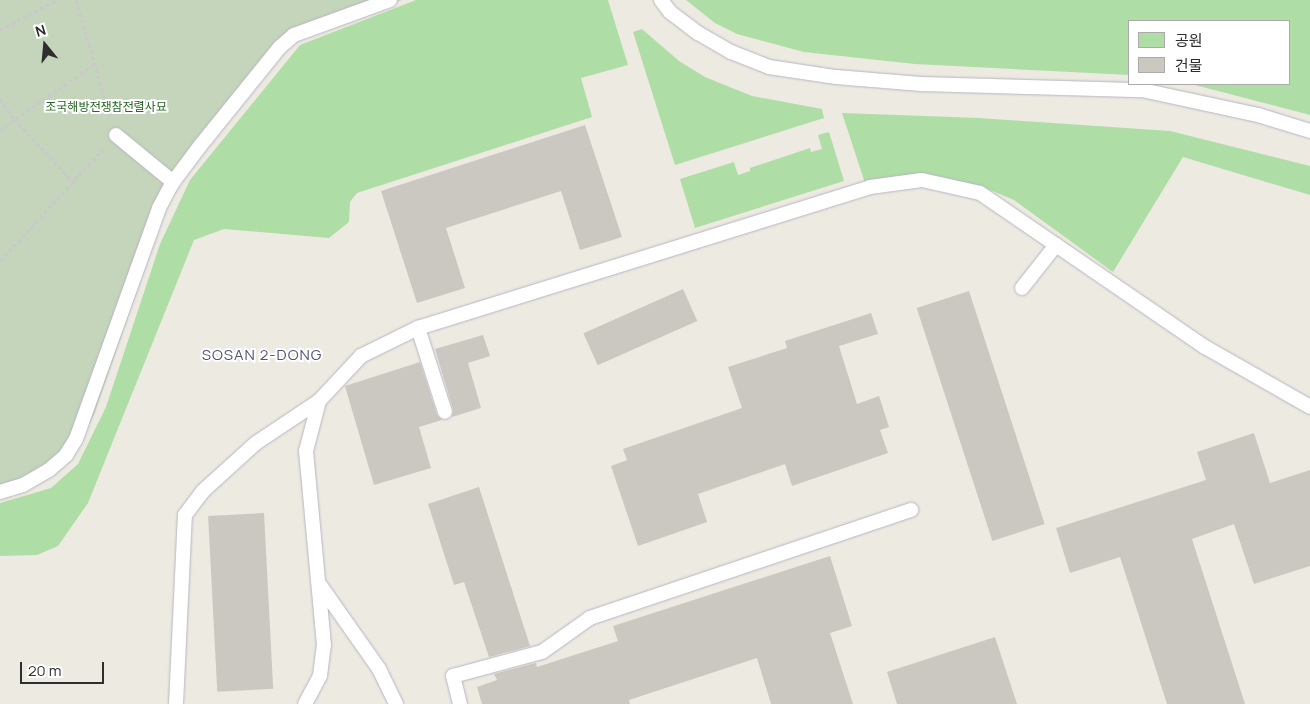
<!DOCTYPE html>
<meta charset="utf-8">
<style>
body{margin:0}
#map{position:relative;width:1310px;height:704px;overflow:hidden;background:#edeae2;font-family:Manrope,"Noto Sans KR",sans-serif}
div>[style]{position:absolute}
.green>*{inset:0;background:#afdda6}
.cemetery>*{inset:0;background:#c4d5bb}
.building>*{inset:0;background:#cac8c0;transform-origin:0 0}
.path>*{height:3px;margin-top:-1.5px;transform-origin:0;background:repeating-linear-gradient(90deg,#c9c9c9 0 4px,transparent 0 6.5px)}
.roads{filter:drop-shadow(0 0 1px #b6b6c0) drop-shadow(0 0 1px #b6b6c0)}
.lane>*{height:14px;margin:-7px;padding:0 7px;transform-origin:7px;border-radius:7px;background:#fff}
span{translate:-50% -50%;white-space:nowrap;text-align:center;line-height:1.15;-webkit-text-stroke:4px #fff;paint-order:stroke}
.park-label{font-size:12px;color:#276524}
.quarter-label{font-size:15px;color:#53537a;letter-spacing:1px}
.legend{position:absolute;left:1128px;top:20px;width:162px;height:65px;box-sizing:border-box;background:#fff;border:1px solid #ababab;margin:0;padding:6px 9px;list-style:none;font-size:15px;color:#2e2e2e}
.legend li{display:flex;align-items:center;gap:10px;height:25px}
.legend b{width:25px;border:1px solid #ababab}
.north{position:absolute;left:20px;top:20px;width:50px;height:50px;-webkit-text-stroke:4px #fff;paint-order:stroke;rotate:343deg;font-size:14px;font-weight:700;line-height:20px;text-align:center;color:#2e2e2e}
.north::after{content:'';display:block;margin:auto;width:18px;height:22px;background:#2e2e2e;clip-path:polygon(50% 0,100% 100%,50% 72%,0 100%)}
.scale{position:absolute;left:20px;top:662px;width:84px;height:22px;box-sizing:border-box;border:2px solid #2e2e2e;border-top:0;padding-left:6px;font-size:15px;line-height:18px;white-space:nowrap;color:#2e2e2e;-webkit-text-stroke:4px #fff;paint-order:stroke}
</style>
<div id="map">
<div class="green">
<i style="clip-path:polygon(416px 0,608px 0,628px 65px,581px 78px,592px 117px,357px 193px,350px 202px,349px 222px,329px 238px,224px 229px,194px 240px,88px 503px,58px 546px,37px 555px,0 556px,0 503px,51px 488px,78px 464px,106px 407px,160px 244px,190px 180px,300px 45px)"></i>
<i style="clip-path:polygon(686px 0,1310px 0,1310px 115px,1191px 84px,1289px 84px,1289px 21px,1129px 21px,1129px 75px,915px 64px,804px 52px,737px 34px,715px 23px)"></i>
<i style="clip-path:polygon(642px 29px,679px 61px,705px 77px,752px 96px,822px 109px,824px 118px,675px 165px,633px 32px)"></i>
<i style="clip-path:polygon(842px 113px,979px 118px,1170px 131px,1310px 166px,1310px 195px,1183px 157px,1113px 272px,1014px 200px,985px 188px,922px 175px,865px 183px)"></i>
<i style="clip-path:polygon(829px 132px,844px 181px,695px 228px,680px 179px,734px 162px,738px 175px,750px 171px,750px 168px,810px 148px,811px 152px,822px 149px,818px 135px)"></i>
</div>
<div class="cemetery">
<i style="clip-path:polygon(0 0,402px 0,312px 31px,281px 53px,178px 185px,164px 213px,94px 415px,71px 460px,55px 475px,26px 491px,0 498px)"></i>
</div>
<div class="building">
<i style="clip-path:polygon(585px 125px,622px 237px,580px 250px,561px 191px,446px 228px,465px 288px,417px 303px,381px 191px)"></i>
<i style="left:683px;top:289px;width:35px;height:109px;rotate:66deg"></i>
<i style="left:969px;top:291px;width:245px;height:55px;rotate:72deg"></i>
<i style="clip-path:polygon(871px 313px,878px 334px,839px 346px,857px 404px,879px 396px,889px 427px,880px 430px,888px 453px,792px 486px,785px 464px,698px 494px,707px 522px,638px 546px,611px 466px,627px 460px,623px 449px,742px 408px,728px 367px,787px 348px,785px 341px)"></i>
<i style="clip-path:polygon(483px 335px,490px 356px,468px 363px,481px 408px,452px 417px,453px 409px,435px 349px)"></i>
<i style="clip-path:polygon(420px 362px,437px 415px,442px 420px,419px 427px,431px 468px,374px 485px,345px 386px)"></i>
<i style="clip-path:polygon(1254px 433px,1270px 483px,1310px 470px,1310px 566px,1254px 584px,1234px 524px,1192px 539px,1245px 704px,1167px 704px,1120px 557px,1070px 573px,1056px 528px,1206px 480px,1197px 452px)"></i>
<i style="clip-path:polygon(479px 487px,530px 646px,489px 657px,464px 582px,454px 585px,428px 504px)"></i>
<i style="left:264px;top:513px;width:176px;height:56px;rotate:87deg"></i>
<i style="clip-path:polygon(830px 556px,852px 626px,830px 633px,853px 704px,771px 704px,757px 658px,629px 700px,630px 704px,482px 704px,477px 687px,497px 680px,494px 674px,536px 663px,537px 667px,618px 641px,613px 626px)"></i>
<i style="clip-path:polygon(995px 637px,1017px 704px,897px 704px,887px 672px)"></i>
</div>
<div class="path">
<i style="left:76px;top:0;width:121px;rotate:73.7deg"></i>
<i style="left:0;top:30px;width:64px;rotate:-27.8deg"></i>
<i style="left:0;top:99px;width:24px;rotate:55deg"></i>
<i style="left:14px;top:119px;width:88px;rotate:46.8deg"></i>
<i style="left:0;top:130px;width:117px;rotate:-34.9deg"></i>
<i style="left:0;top:261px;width:152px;rotate:-47.4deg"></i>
</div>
<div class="roads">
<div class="lane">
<i style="left:661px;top:0;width:15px;rotate:53deg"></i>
<i style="left:670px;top:12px;width:35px;rotate:37deg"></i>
<i style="left:698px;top:33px;width:38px;rotate:30deg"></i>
<i style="left:731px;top:52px;width:41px;rotate:21.5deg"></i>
<i style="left:769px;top:67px;width:68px;rotate:8.5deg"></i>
<i style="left:836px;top:77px;width:85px;rotate:4.7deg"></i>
<i style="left:921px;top:84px;width:221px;rotate:1.6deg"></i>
<i style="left:1142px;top:90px;width:119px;rotate:12.2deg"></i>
<i style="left:1258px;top:115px;width:54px;rotate:17.1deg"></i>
<i style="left:116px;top:135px;width:74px;rotate:39.5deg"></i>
<i style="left:1022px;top:288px;width:55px;rotate:-51.7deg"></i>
<i style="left:418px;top:328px;width:88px;rotate:72.2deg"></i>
<i style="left:0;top:492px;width:24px;rotate:-17deg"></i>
<i style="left:23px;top:485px;width:30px;rotate:-30deg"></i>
<i style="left:49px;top:470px;width:23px;rotate:-41deg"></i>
<i style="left:66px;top:455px;width:19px;rotate:-58deg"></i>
<i style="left:76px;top:439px;width:245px;rotate:-70.2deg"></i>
<i style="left:159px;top:208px;width:30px;rotate:-62deg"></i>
<i style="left:173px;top:182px;width:45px;rotate:-53.1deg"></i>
<i style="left:200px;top:146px;width:127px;rotate:-51.1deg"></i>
<i style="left:280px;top:47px;width:18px;rotate:-41deg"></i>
<i style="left:294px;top:35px;width:102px;rotate:-20deg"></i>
<i style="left:320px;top:585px;width:103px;rotate:54.9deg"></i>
<i style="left:379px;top:669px;width:39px;rotate:64deg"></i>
<i style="left:176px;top:704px;width:189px;rotate:-87.3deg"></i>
<i style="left:185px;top:515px;width:30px;rotate:-53deg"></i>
<i style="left:203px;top:491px;width:72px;rotate:-42.2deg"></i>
<i style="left:256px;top:443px;width:76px;rotate:-33.7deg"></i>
<i style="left:305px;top:704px;width:32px;rotate:-62deg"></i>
<i style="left:320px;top:676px;width:31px;rotate:-83deg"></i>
<i style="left:324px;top:645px;width:195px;rotate:-95.3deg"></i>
<i style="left:306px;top:451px;width:52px;rotate:-75.4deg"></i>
<i style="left:319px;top:401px;width:62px;rotate:-47deg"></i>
<i style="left:361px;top:356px;width:64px;rotate:-26.2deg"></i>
<i style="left:418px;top:328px;width:473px;rotate:-17.3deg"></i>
<i style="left:870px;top:187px;width:52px;rotate:-7.7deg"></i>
<i style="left:922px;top:180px;width:59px;rotate:12.6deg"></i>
<i style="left:980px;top:193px;width:273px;rotate:34.4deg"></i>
<i style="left:1205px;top:347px;width:121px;rotate:29.7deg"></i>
<i style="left:460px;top:704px;width:29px;rotate:-104deg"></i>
<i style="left:453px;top:676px;width:92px;rotate:-15.1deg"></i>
<i style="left:542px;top:652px;width:59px;rotate:-35.3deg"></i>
<i style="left:590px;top:618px;width:339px;rotate:-18.6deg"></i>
</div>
</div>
<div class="park-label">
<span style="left:106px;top:107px">조국해방전쟁참전렬사묘</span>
</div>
<div class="quarter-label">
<span style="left:262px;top:355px">SOSAN 2-DONG</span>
</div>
<ul class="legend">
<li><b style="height:14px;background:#afdda6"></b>공원</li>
<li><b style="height:14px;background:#cac8c0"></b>건물</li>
</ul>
<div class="north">N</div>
<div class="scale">20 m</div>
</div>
